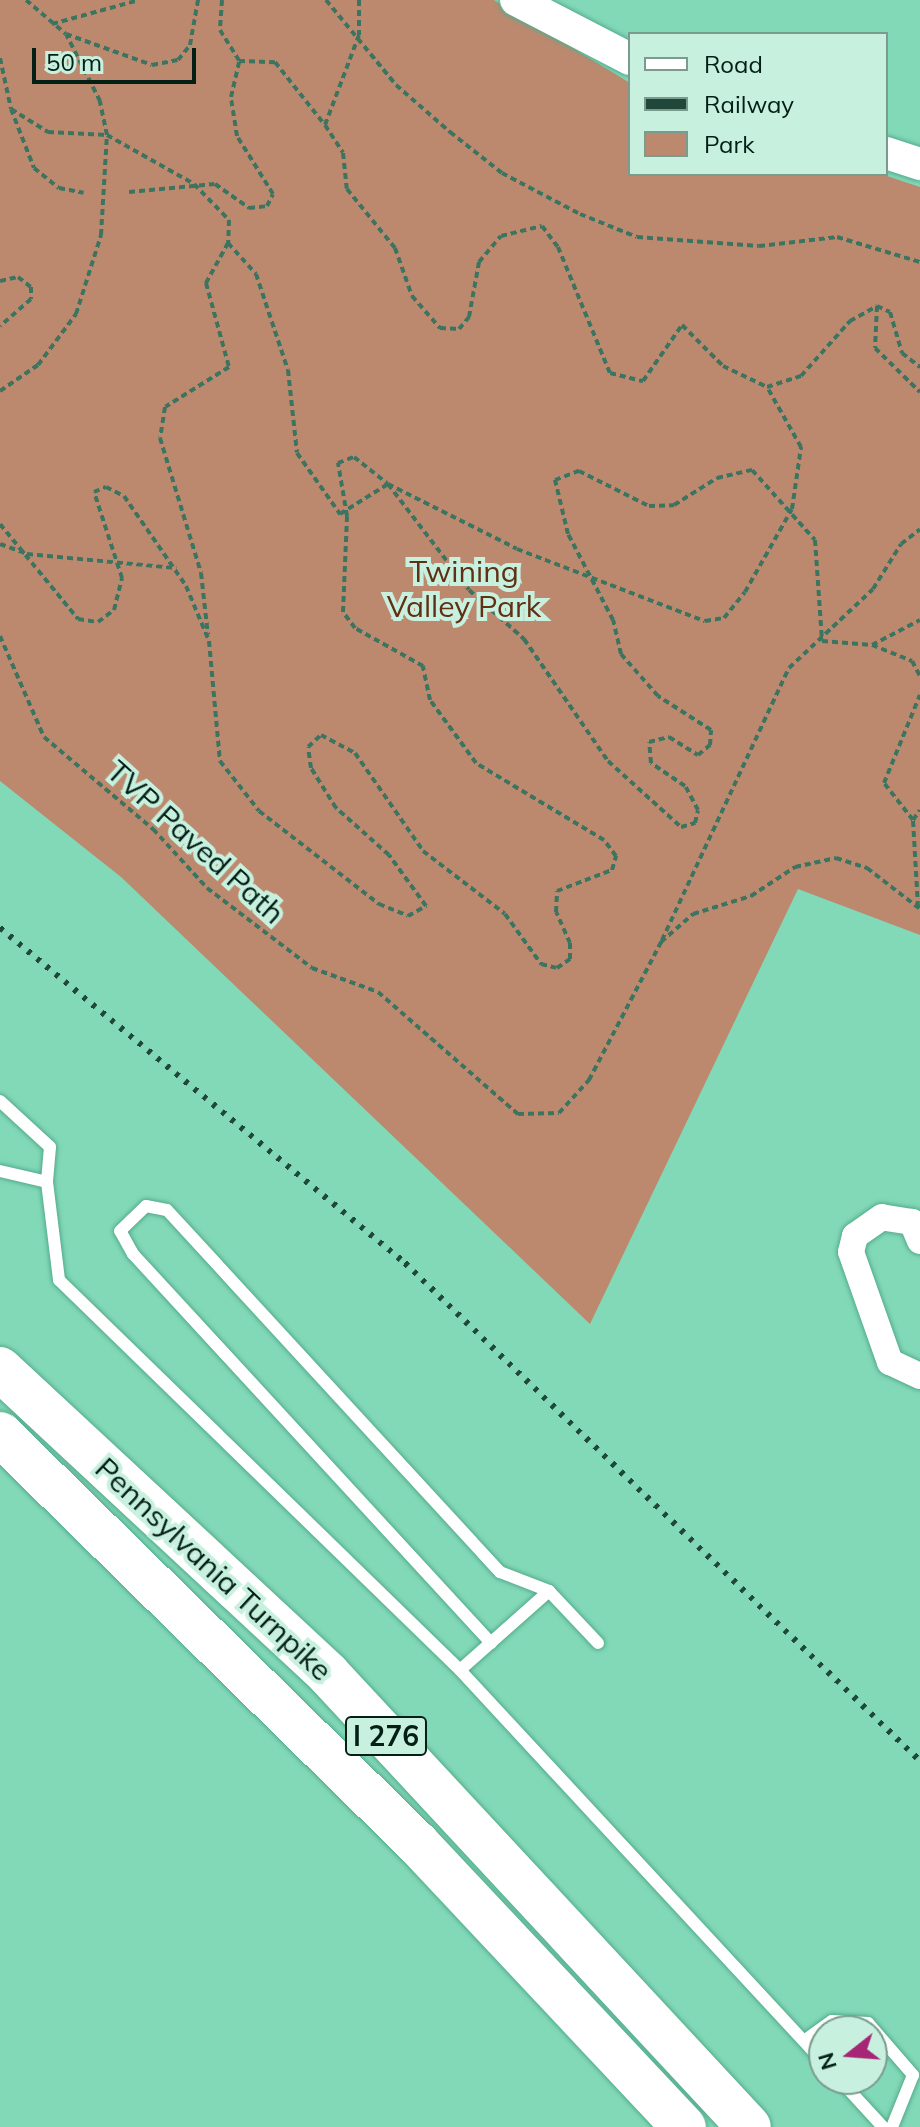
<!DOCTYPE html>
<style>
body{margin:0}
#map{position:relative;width:920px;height:2127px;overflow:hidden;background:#82d9b8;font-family:Mulish,sans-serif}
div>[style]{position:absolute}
.green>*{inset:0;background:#bc896f}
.path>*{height:4px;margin-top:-2px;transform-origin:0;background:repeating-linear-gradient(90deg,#3d7460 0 6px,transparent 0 10px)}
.roads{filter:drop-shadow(0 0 2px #54ab8c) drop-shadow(0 0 2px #54ab8c)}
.service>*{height:12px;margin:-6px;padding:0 6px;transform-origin:6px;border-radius:6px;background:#fff}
.minor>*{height:26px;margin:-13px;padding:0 13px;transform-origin:13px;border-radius:13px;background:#fff}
.tertiary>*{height:32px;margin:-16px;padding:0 16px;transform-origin:16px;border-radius:16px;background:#fff}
.motorway>*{height:44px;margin:-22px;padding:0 22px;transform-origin:22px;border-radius:22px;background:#fff}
.rail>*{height:6px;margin-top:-3px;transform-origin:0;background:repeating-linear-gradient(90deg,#1f483a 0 4px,transparent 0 12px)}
span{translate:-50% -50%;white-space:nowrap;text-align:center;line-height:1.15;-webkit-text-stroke:8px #c7f0de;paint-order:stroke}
.shield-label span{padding:2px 6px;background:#c7f0de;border:2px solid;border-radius:6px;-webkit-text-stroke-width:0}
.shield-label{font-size:28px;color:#031f16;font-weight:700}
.park-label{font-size:30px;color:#612f13}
.street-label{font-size:30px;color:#031f16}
.legend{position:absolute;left:628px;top:32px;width:260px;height:144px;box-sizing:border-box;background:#c7f0de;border:2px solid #799c8e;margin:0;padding:10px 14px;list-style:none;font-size:24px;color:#031f16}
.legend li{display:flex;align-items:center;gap:16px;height:40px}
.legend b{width:40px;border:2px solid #799c8e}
.north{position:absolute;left:808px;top:2015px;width:80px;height:80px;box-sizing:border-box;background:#c7f0de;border:2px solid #799c8e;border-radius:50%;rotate:253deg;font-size:22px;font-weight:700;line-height:32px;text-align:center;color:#031f16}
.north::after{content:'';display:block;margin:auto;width:28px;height:36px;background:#a62675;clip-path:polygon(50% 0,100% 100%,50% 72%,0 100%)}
.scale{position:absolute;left:32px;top:48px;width:164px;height:36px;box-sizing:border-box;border:4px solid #031f16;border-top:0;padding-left:10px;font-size:24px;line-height:28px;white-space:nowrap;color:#031f16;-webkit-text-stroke:6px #c7f0de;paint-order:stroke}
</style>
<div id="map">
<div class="green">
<i style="clip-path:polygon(0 0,494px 0,630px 83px,630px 174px,881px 174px,920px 187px,920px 935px,798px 889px,590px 1324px,121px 877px,0 781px)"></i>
</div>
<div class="path">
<i style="left:26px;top:0;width:52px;rotate:40.4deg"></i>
<i style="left:66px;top:34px;width:91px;rotate:19.8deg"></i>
<i style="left:152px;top:65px;width:26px;rotate:-11deg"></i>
<i style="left:178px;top:60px;width:19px;rotate:-51deg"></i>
<i style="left:190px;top:45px;width:46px;rotate:-79.9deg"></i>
<i style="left:222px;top:0;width:30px;rotate:94deg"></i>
<i style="left:220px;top:30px;width:36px;rotate:58deg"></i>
<i style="left:326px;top:0;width:110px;rotate:50.5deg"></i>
<i style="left:396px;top:85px;width:72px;rotate:41deg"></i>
<i style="left:450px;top:132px;width:66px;rotate:38.3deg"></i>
<i style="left:502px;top:173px;width:88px;rotate:27.7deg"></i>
<i style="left:580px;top:214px;width:61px;rotate:22deg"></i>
<i style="left:637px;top:237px;width:122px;rotate:4.2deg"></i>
<i style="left:759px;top:246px;width:79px;rotate:-6.6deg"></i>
<i style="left:837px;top:237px;width:87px;rotate:16.8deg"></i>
<i style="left:359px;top:0;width:35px;rotate:90deg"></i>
<i style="left:359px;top:35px;width:96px;rotate:110.7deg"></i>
<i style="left:325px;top:125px;width:33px;rotate:57deg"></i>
<i style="left:343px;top:153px;width:36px;rotate:84deg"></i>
<i style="left:347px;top:189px;width:76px;rotate:50.9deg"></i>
<i style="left:395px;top:248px;width:51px;rotate:70.5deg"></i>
<i style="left:412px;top:296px;width:43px;rotate:48.8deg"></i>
<i style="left:440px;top:328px;width:19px;rotate:3deg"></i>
<i style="left:459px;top:329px;width:16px;rotate:-50deg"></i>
<i style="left:469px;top:317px;width:56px;rotate:-79.7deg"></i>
<i style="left:479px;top:262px;width:34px;rotate:-50deg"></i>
<i style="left:501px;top:236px;width:42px;rotate:-13.7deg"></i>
<i style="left:542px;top:226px;width:26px;rotate:53deg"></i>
<i style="left:558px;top:247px;width:136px;rotate:67.6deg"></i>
<i style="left:610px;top:373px;width:34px;rotate:14deg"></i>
<i style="left:643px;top:381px;width:68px;rotate:-55.1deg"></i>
<i style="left:682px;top:325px;width:58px;rotate:45deg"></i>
<i style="left:723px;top:366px;width:49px;rotate:25.5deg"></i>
<i style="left:767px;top:387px;width:36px;rotate:-18deg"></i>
<i style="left:801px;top:376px;width:74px;rotate:-48.3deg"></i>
<i style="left:850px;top:321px;width:31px;rotate:-29deg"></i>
<i style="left:877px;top:306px;width:14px;rotate:25deg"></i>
<i style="left:890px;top:312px;width:43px;rotate:73.7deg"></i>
<i style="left:902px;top:353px;width:23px;rotate:38deg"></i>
<i style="left:52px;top:24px;width:90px;rotate:-15.4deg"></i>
<i style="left:0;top:58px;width:52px;rotate:77.8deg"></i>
<i style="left:11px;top:109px;width:44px;rotate:31.9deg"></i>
<i style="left:48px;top:132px;width:59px;rotate:2.9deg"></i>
<i style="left:107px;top:135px;width:100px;rotate:29.4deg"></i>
<i style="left:194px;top:184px;width:50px;rotate:45.8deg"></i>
<i style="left:229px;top:220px;width:23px;rotate:92deg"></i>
<i style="left:228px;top:243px;width:46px;rotate:118.8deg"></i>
<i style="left:206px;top:283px;width:87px;rotate:74.7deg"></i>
<i style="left:229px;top:367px;width:75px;rotate:148deg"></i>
<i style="left:165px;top:407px;width:31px;rotate:99deg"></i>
<i style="left:160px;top:438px;width:141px;rotate:73.1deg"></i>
<i style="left:201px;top:573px;width:62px;rotate:83.6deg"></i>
<i style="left:11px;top:109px;width:63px;rotate:68.7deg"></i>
<i style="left:34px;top:168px;width:32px;rotate:39deg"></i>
<i style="left:59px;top:188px;width:25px;rotate:11deg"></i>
<i style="left:129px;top:192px;width:86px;rotate:-5.3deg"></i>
<i style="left:215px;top:184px;width:42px;rotate:35.2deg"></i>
<i style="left:249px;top:208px;width:18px;rotate:-6deg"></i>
<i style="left:267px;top:206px;width:13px;rotate:-63deg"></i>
<i style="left:273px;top:194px;width:68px;rotate:-121.8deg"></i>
<i style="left:237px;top:136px;width:39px;rotate:-99deg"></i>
<i style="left:231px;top:97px;width:37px;rotate:-77deg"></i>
<i style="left:239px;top:61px;width:36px;rotate:2deg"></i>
<i style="left:275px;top:62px;width:80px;rotate:51.6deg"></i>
<i style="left:228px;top:243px;width:42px;rotate:47.9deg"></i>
<i style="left:256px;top:274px;width:101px;rotate:71.6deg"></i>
<i style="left:288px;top:370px;width:83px;rotate:83.8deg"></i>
<i style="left:297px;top:453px;width:75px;rotate:54.8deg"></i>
<i style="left:340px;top:514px;width:57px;rotate:-32deg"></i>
<i style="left:388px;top:484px;width:144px;rotate:26.7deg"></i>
<i style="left:517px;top:549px;width:201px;rotate:21deg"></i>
<i style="left:705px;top:621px;width:19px;rotate:-9deg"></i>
<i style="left:724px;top:618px;width:33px;rotate:-51deg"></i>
<i style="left:745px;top:592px;width:95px;rotate:-60.5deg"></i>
<i style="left:792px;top:509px;width:63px;rotate:-81.7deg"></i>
<i style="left:801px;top:447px;width:69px;rotate:-119.5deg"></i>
<i style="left:0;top:281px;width:18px;rotate:-13deg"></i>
<i style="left:18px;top:277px;width:16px;rotate:38deg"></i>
<i style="left:31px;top:287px;width:12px;rotate:90deg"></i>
<i style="left:31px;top:299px;width:41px;rotate:138.9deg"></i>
<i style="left:877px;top:306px;width:42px;rotate:92.7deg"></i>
<i style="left:875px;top:348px;width:63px;rotate:44.4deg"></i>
<i style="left:0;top:391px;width:46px;rotate:-34.4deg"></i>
<i style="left:38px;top:365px;width:64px;rotate:-53.3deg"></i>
<i style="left:76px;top:314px;width:83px;rotate:-72.4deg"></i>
<i style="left:101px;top:235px;width:100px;rotate:-86.6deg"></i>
<i style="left:107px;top:135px;width:35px;rotate:-102deg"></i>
<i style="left:100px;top:101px;width:75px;rotate:-116.9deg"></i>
<i style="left:0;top:524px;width:123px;rotate:50.6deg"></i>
<i style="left:78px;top:619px;width:20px;rotate:9deg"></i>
<i style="left:98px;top:622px;width:20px;rotate:-37deg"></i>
<i style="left:114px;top:610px;width:33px;rotate:-76deg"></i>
<i style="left:122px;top:578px;width:90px;rotate:-108deg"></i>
<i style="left:94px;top:492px;width:13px;rotate:-23deg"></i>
<i style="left:106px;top:487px;width:20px;rotate:27deg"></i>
<i style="left:124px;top:496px;width:109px;rotate:55.4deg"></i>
<i style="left:186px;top:586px;width:60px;rotate:67.3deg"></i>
<i style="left:209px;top:641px;width:121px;rotate:84.8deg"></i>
<i style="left:220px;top:761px;width:63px;rotate:52deg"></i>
<i style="left:259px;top:811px;width:152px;rotate:37.8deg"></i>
<i style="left:379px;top:904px;width:31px;rotate:22deg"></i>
<i style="left:408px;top:916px;width:21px;rotate:-29deg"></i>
<i style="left:426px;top:906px;width:63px;rotate:-126deg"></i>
<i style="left:389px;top:855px;width:71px;rotate:-138.4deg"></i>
<i style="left:336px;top:808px;width:47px;rotate:-122deg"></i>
<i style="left:311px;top:768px;width:21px;rotate:-98deg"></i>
<i style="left:308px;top:747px;width:18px;rotate:-43deg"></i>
<i style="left:321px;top:735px;width:38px;rotate:28deg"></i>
<i style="left:355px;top:753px;width:119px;rotate:55.2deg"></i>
<i style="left:423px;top:851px;width:103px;rotate:37.5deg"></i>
<i style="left:505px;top:914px;width:62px;rotate:54.2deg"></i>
<i style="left:541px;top:964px;width:16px;rotate:14deg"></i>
<i style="left:557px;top:968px;width:16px;rotate:-35deg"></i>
<i style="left:570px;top:959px;width:16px;rotate:-90deg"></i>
<i style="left:570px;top:943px;width:34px;rotate:-114deg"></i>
<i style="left:556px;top:912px;width:21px;rotate:-87deg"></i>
<i style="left:557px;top:891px;width:59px;rotate:-20.9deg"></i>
<i style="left:612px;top:870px;width:15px;rotate:-74deg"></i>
<i style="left:616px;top:856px;width:20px;rotate:-127deg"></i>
<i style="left:604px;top:840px;width:149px;rotate:-149deg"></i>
<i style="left:476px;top:763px;width:78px;rotate:-126.1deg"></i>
<i style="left:430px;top:700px;width:35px;rotate:-102deg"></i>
<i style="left:423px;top:666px;width:78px;rotate:-150.8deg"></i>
<i style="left:355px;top:628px;width:20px;rotate:-127deg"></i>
<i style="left:343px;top:612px;width:96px;rotate:-87.6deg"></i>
<i style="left:347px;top:516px;width:54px;rotate:-99.6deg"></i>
<i style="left:338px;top:463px;width:17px;rotate:-21deg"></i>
<i style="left:354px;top:457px;width:43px;rotate:38.5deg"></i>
<i style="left:388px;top:484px;width:133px;rotate:52.6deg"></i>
<i style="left:469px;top:590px;width:74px;rotate:41.7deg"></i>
<i style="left:524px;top:639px;width:148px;rotate:55.5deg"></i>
<i style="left:608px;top:761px;width:98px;rotate:42.1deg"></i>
<i style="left:681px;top:827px;width:15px;rotate:-16deg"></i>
<i style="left:695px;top:823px;width:13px;rotate:-77deg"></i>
<i style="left:698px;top:810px;width:27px;rotate:-118deg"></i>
<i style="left:685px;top:786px;width:41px;rotate:-145.9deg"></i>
<i style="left:651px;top:763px;width:21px;rotate:-95deg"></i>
<i style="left:649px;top:742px;width:21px;rotate:-14deg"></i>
<i style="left:669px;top:737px;width:34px;rotate:32deg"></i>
<i style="left:698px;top:755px;width:16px;rotate:-40deg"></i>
<i style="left:710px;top:745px;width:15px;rotate:-86deg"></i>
<i style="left:711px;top:730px;width:63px;rotate:-147.3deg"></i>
<i style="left:658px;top:696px;width:56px;rotate:-131.4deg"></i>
<i style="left:621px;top:654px;width:35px;rotate:-103deg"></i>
<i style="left:613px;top:620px;width:97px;rotate:-117.6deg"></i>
<i style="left:568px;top:534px;width:56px;rotate:-103.5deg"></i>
<i style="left:555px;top:480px;width:26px;rotate:-21deg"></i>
<i style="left:579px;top:471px;width:78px;rotate:26.6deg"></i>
<i style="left:649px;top:506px;width:25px;rotate:-2deg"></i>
<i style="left:674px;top:505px;width:51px;rotate:-32.1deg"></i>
<i style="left:717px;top:478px;width:36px;rotate:-13deg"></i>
<i style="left:752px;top:470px;width:94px;rotate:48deg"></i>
<i style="left:815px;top:540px;width:101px;rotate:86deg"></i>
<i style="left:0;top:544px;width:29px;rotate:20deg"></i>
<i style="left:27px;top:554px;width:150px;rotate:5.4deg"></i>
<i style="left:0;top:636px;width:110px;rotate:66.5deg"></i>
<i style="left:44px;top:737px;width:143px;rotate:40.2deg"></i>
<i style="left:153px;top:829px;width:80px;rotate:47.5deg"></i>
<i style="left:207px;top:888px;width:132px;rotate:37.3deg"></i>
<i style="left:312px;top:968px;width:70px;rotate:20deg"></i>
<i style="left:378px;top:992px;width:186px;rotate:41.1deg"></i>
<i style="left:518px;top:1114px;width:41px;rotate:-1.4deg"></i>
<i style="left:559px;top:1113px;width:45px;rotate:-47.7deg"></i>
<i style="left:589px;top:1080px;width:156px;rotate:-62.4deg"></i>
<i style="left:661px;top:942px;width:43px;rotate:-41.2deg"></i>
<i style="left:693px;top:914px;width:61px;rotate:-17.2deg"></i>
<i style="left:751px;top:896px;width:53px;rotate:-33.4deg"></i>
<i style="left:795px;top:867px;width:42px;rotate:-12.4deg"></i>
<i style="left:836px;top:858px;width:33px;rotate:18deg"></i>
<i style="left:867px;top:868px;width:67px;rotate:37.7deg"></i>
<i style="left:822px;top:641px;width:50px;rotate:4.6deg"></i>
<i style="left:872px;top:645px;width:54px;rotate:-27.5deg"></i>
<i style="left:872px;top:645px;width:43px;rotate:21.8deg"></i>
<i style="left:912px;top:661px;width:17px;rotate:62deg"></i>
<i style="left:913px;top:820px;width:12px;rotate:-55deg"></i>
<i style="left:918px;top:907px;width:87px;rotate:-93.3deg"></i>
<i style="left:913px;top:820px;width:47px;rotate:-128.1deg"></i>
<i style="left:884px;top:783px;width:95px;rotate:-67.8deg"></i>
<i style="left:662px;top:940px;width:300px;rotate:-65deg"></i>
<i style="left:789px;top:668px;width:115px;rotate:-43.2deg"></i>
<i style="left:873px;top:589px;width:53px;rotate:-58.1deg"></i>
<i style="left:901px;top:544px;width:24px;rotate:-38deg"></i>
</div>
<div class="roads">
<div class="service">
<i style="left:0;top:1101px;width:68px;rotate:42.6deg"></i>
<i style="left:50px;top:1147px;width:35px;rotate:95deg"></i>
<i style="left:47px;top:1182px;width:99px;rotate:83deg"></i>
<i style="left:59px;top:1280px;width:559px;rotate:44.2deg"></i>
<i style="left:0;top:1171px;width:48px;rotate:13.2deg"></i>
<i style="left:491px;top:1643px;width:529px;rotate:-132.62deg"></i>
<i style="left:133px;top:1254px;width:26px;rotate:-119deg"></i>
<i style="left:120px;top:1231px;width:36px;rotate:-44deg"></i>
<i style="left:146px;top:1206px;width:21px;rotate:11deg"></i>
<i style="left:167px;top:1210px;width:492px;rotate:47.4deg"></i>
<i style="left:500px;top:1572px;width:53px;rotate:21.2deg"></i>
<i style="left:598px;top:1643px;width:71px;rotate:-133.3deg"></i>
<i style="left:549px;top:1591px;width:119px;rotate:138.4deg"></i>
<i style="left:460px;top:1670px;width:536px;rotate:47.19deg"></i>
<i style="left:804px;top:2041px;width:34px;rotate:-36deg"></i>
<i style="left:832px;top:2021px;width:36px;rotate:3deg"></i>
<i style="left:868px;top:2023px;width:69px;rotate:49.1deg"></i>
<i style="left:913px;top:2075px;width:56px;rotate:112deg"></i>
<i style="left:839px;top:2079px;width:65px;rotate:47.5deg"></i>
</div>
<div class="minor">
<i style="left:920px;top:1241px;width:21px;rotate:-113deg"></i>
<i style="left:912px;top:1222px;width:30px;rotate:-171deg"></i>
<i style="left:882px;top:1217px;width:33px;rotate:145deg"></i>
<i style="left:855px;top:1236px;width:16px;rotate:104deg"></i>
<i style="left:851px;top:1252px;width:117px;rotate:70.5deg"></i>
<i style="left:890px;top:1362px;width:33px;rotate:25deg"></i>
</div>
<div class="tertiary">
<i style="left:516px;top:0;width:128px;rotate:27.4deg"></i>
<i style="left:886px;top:153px;width:36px;rotate:18deg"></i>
</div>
<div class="motorway">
<i style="left:0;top:1369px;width:448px;rotate:42.9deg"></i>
<i style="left:328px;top:1674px;width:618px;rotate:47.1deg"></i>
<i style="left:0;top:1434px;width:584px;rotate:44.45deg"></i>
<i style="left:417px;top:1843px;width:390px;rotate:46.8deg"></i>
</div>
</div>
<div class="rail">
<i style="left:0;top:928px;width:526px;rotate:39.6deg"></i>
<i style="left:405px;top:1263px;width:716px;rotate:44.04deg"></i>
</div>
<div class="shield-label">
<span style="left:386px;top:1736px">I 276</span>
</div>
<div class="park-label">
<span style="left:464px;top:588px">Twining<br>Valley Park</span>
</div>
<div class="street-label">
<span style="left:196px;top:842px;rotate:42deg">TVP Paved Path</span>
<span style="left:214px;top:1569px;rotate:43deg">Pennsylvania Turnpike</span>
</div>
<ul class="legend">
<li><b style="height:10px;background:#fff"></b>Road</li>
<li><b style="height:10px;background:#1f483a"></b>Railway</li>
<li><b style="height:22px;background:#bc896f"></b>Park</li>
</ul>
<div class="north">N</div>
<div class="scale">50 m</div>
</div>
